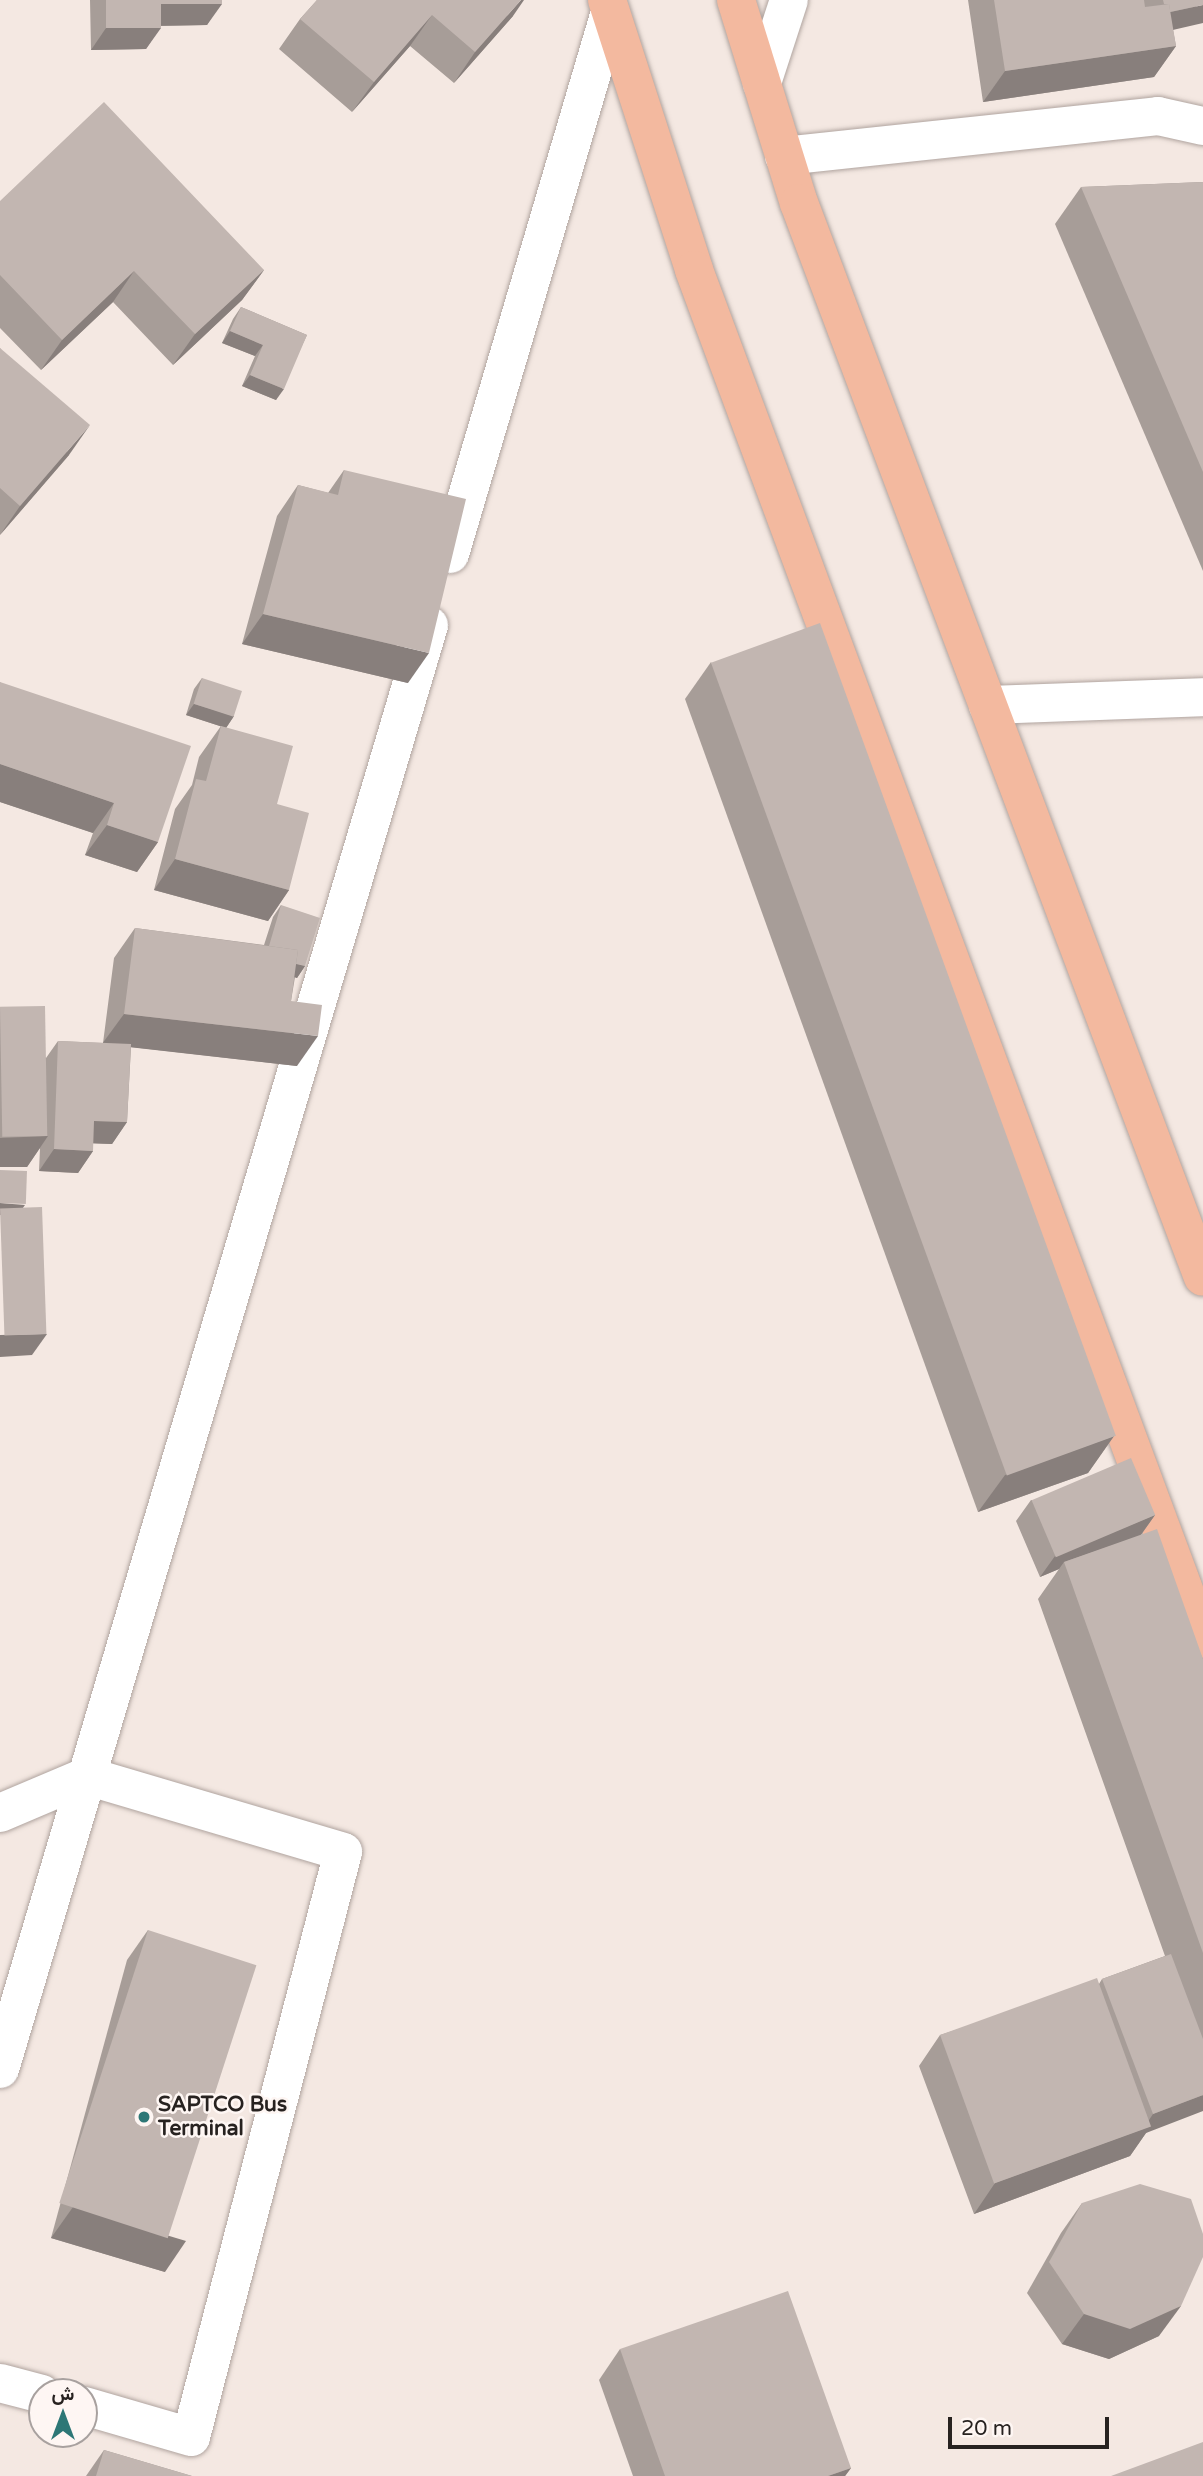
<!DOCTYPE html>
<meta charset="utf-8">
<style>
body{margin:0}
#map{position:relative;width:1203px;height:2476px;overflow:hidden;background:#f4e8e2;font-family:"Varela Round",Vazirmatn,sans-serif}
div>[style]{position:absolute}
.roads{filter:drop-shadow(0 0 2px #b0a49f) drop-shadow(0 0 2px #b0a49f)}
.minor>*{height:38px;margin:-19px;padding:0 19px;transform-origin:19px;border-radius:19px;background:#fff}
.major>*{height:38px;margin:-19px;padding:0 19px;transform-origin:19px;border-radius:19px;background:#f3b99f}
.wall>*{inset:0;background:#a79d98}
.shaded-wall>*{inset:0;background:#887f7c}
.building>*{inset:0;background:#c2b6b1;transform-origin:0 0}
.dots>*{width:19px;height:19px;translate:-50% -50%;box-sizing:border-box;border:4px solid #fef6f3;border-radius:50%}
span{translate:-50% -50%;white-space:nowrap;text-align:center;line-height:1.15;-webkit-text-stroke:5px #fef6f3;paint-order:stroke}
.poi-label{font-size:21px;color:#272220;font-weight:700}
.left{translate:0 -50%;text-align:left}
.north{position:absolute;left:28px;top:2378px;width:70px;height:70px;box-sizing:border-box;background:#fef6f3;border:2px solid #a8a19f;border-radius:50%;rotate:0deg;font-size:19px;font-weight:700;line-height:28px;text-align:center;color:#272220}
.north::after{content:'';display:block;margin:auto;width:24px;height:32px;background:#2d7776;clip-path:polygon(50% 0,100% 100%,50% 72%,0 100%)}
.scale{position:absolute;left:948px;top:2417px;width:161px;height:32px;box-sizing:border-box;border:4px solid #272220;border-top:0;padding-left:9px;font-size:21px;line-height:24px;white-space:nowrap;color:#272220;-webkit-text-stroke:5px #fef6f3;paint-order:stroke}
</style>
<div id="map">
<div class="roads">
<div class="minor">
<i style="left:762px;top:83px;width:87px;rotate:-72deg"></i>
<i style="left:784px;top:156px;width:376px;rotate:-6.1deg"></i>
<i style="left:1158px;top:116px;width:46px;rotate:12.5deg"></i>
<i style="left:450px;top:554px;width:565px;rotate:-73.55deg"></i>
<i style="left:988px;top:705px;width:215px;rotate:-2.1deg"></i>
<i style="left:0;top:1813px;width:95px;rotate:-23deg"></i>
<i style="left:87px;top:1776px;width:267px;rotate:16.5deg"></i>
<i style="left:343px;top:1852px;width:604px;rotate:104.57deg"></i>
<i style="left:191px;top:2437px;width:111px;rotate:-163.8deg"></i>
<i style="left:0;top:2069px;width:1506px;rotate:-73.45deg"></i>
<i style="left:0;top:2383px;width:43px;rotate:14.7deg"></i>
</div>
<div class="major">
<i style="left:607px;top:0;width:284px;rotate:72.1deg"></i>
<i style="left:694px;top:270px;width:1462px;rotate:69.63deg"></i>
<i style="left:736px;top:0;width:213px;rotate:72.8deg"></i>
<i style="left:799px;top:203px;width:1147px;rotate:69.39deg"></i>
</div>
</div>
<div class="wall">
<i style="clip-path:polygon(90px 0,222px 0,207px 25px,161px 26px,146px 49px,91px 50px)"></i>
<i style="clip-path:polygon(317px 0,513px 16px,454px 83px,410px 46px,352px 112px,279px 49px,300px 19px)"></i>
<i style="clip-path:polygon(968px 0,1203px 0,1173px 30px,1176px 46px,1154px 77px,983px 102px)"></i>
<i style="clip-path:polygon(1203px 182px,1203px 571px,1055px 224px,1081px 187px)"></i>
<i style="clip-path:polygon(0 201px,264px 270px,242px 300px,173px 365px,113px 302px,41px 370px,0 328px)"></i>
<i style="clip-path:polygon(241px 307px,307px 335px,276px 400px,242px 386px,255px 356px,222px 343px,233px 319px)"></i>
<i style="clip-path:polygon(0 348px,69px 455px,0 535px)"></i>
<i style="clip-path:polygon(344px 470px,408px 683px,242px 644px,277px 516px,298px 485px,328px 493px)"></i>
<i style="clip-path:polygon(711px 662px,1114px 1436px,1088px 1473px,978px 1512px,685px 699px)"></i>
<i style="clip-path:polygon(202px 678px,234px 716px,226px 728px,186px 715px,194px 689px)"></i>
<i style="clip-path:polygon(0 682px,158px 842px,137px 872px,85px 855px,93px 833px,0 802px)"></i>
<i style="clip-path:polygon(221px 726px,277px 804px,289px 890px,268px 921px,154px 890px,175px 809px,192px 785px,199px 757px)"></i>
<i style="clip-path:polygon(281px 905px,305px 966px,297px 978px,295px 977px,291px 1001px,297px 1066px,131px 1047px,127px 1122px,112px 1144px,93px 1143px,93px 1151px,78px 1173px,39px 1171px,40px 1148px,27px 1167px,0 1167px,0 1007px,46px 1058px,58px 1041px,103px 1043px,114px 958px,135px 928px,264px 945px,273px 917px)"></i>
<i style="clip-path:polygon(1031px 1500px,1155px 1515px,1141px 1535px,1203px 1659px,1203px 2095px,1146px 2133px,1130px 2156px,974px 2214px,919px 2066px,940px 2035px,1099px 1984px,1102px 1979px,1165px 1956px,1038px 1599px,1059px 1569px,1040px 1577px,1016px 1521px)"></i>
<i style="clip-path:polygon(148px 1930px,165px 2272px,51px 2238px,127px 1960px)"></i>
<i style="clip-path:polygon(1082px 2203px,1159px 2336px,1109px 2359px,1062px 2344px,1027px 2293px,1061px 2233px)"></i>
<i style="clip-path:polygon(620px 2349px,851px 2468px,845px 2476px,633px 2476px,599px 2380px)"></i>
<i style="clip-path:polygon(104px 2450px,192px 2476px,86px 2476px)"></i>
</div>
<div class="shaded-wall">
<i style="clip-path:polygon(521px 0,524px 0,513px 16px,454px 83px,475px 52px)"></i>
<i style="clip-path:polygon(161px 4px,222px 4px,207px 25px,146px 26px)"></i>
<i style="clip-path:polygon(1203px 5px,1203px 23px,1151px 35px,1166px 13px)"></i>
<i style="clip-path:polygon(432px 15px,410px 46px,352px 112px,374px 82px)"></i>
<i style="clip-path:polygon(106px 28px,161px 28px,146px 49px,91px 50px)"></i>
<i style="clip-path:polygon(1176px 46px,1154px 77px,983px 102px,1005px 71px)"></i>
<i style="clip-path:polygon(264px 270px,242px 300px,173px 365px,195px 334px)"></i>
<i style="clip-path:polygon(134px 271px,113px 302px,41px 370px,62px 340px)"></i>
<i style="clip-path:polygon(230px 331px,263px 345px,255px 356px,222px 343px)"></i>
<i style="clip-path:polygon(250px 375px,284px 389px,276px 400px,242px 386px)"></i>
<i style="clip-path:polygon(90px 425px,69px 455px,0 535px,20px 506px)"></i>
<i style="clip-path:polygon(263px 614px,429px 653px,408px 683px,242px 644px)"></i>
<i style="clip-path:polygon(194px 704px,234px 716px,226px 728px,186px 715px)"></i>
<i style="clip-path:polygon(0 764px,114px 803px,93px 833px,0 802px)"></i>
<i style="clip-path:polygon(107px 825px,158px 842px,137px 872px,85px 855px)"></i>
<i style="clip-path:polygon(175px 859px,289px 890px,268px 921px,154px 890px)"></i>
<i style="clip-path:polygon(266px 955px,305px 966px,297px 978px,258px 966px)"></i>
<i style="clip-path:polygon(124px 1014px,318px 1036px,297px 1066px,102px 1044px)"></i>
<i style="clip-path:polygon(94px 1121px,127px 1122px,112px 1144px,79px 1143px)"></i>
<i style="clip-path:polygon(48px 1136px,27px 1167px,0 1167px,0 1138px)"></i>
<i style="clip-path:polygon(54px 1149px,93px 1151px,78px 1173px,39px 1171px)"></i>
<i style="clip-path:polygon(0 1203px,25px 1205px,17px 1216px,0 1215px)"></i>
<i style="clip-path:polygon(47px 1334px,32px 1355px,0 1357px,0 1335px)"></i>
<i style="clip-path:polygon(1114px 1436px,1088px 1473px,978px 1512px,1005px 1475px)"></i>
<i style="clip-path:polygon(1155px 1515px,1140px 1536px,1064px 1562px,1059px 1569px,1040px 1577px,1055px 1556px)"></i>
<i style="clip-path:polygon(1203px 2095px,1203px 2111px,1146px 2133px,1130px 2156px,974px 2214px,995px 2183px,1143px 2129px,1153px 2114px)"></i>
<i style="clip-path:polygon(73px 2207px,186px 2241px,165px 2272px,51px 2238px)"></i>
<i style="clip-path:polygon(1181px 2306px,1159px 2336px,1109px 2359px,1062px 2344px,1084px 2314px)"></i>
<i style="clip-path:polygon(851px 2468px,845px 2476px,828px 2476px)"></i>
</div>
<div class="building">
<i style="clip-path:polygon(106px 0,222px 0,222px 4px,161px 4px,161px 28px,106px 28px)"></i>
<i style="clip-path:polygon(317px 0,521px 0,475px 52px,432px 15px,374px 82px,300px 19px)"></i>
<i style="clip-path:polygon(994px 0,1144px 0,1145px 7px,1169px 4px,1176px 46px,1005px 71px)"></i>
<i style="clip-path:polygon(1163px 0,1203px 0,1203px 5px,1170px 12px,1169px 4px,1164px 4px)"></i>
<i style="clip-path:polygon(104px 102px,264px 270px,195px 334px,134px 271px,62px 340px,0 275px,0 201px)"></i>
<i style="clip-path:polygon(1203px 182px,1203px 472px,1081px 187px)"></i>
<i style="clip-path:polygon(241px 307px,307px 335px,284px 389px,250px 375px,263px 345px,230px 331px)"></i>
<i style="clip-path:polygon(0 348px,90px 425px,20px 506px,0 488px)"></i>
<i style="clip-path:polygon(344px 470px,466px 499px,429px 653px,263px 614px,298px 485px,338px 495px)"></i>
<i style="left:820px;top:623px;width:865px;height:116px;rotate:70deg"></i>
<i style="left:202px;top:678px;width:42px;height:27px;rotate:18deg"></i>
<i style="clip-path:polygon(0 682px,191px 746px,158px 842px,107px 825px,114px 803px,0 764px)"></i>
<i style="clip-path:polygon(221px 726px,293px 746px,277px 804px,309px 813px,289px 890px,175px 859px,196px 779px,206px 781px)"></i>
<i style="clip-path:polygon(281px 905px,320px 918px,305px 966px,296px 964px,298px 950px,269px 946px)"></i>
<i style="clip-path:polygon(135px 928px,298px 950px,291px 1001px,322px 1005px,318px 1036px,124px 1014px)"></i>
<i style="left:45px;top:1006px;width:130px;height:45px;rotate:89deg"></i>
<i style="clip-path:polygon(58px 1041px,131px 1044px,127px 1122px,94px 1121px,93px 1151px,54px 1149px)"></i>
<i style="left:0;top:1170px;width:27px;height:33px;rotate:2deg"></i>
<i style="left:42px;top:1207px;width:127px;height:42px;rotate:88deg"></i>
<i style="left:1131px;top:1458px;width:62px;height:108px;rotate:67deg"></i>
<i style="clip-path:polygon(1157px 1529px,1203px 1659px,1203px 1953px,1064px 1562px)"></i>
<i style="left:148px;top:1930px;width:114px;height:287px;rotate:18deg"></i>
<i style="clip-path:polygon(1171px 1954px,1203px 2039px,1203px 2095px,1153px 2114px,1102px 1979px)"></i>
<i style="left:1097px;top:1978px;width:158px;height:167px;rotate:70deg"></i>
<i style="clip-path:polygon(1140px 2184px,1191px 2199px,1203px 2234px,1203px 2257px,1181px 2306px,1130px 2329px,1084px 2314px,1049px 2262px,1082px 2203px)"></i>
<i style="clip-path:polygon(788px 2291px,851px 2468px,828px 2476px,665px 2476px,620px 2349px)"></i>
<i style="clip-path:polygon(1203px 2442px,1203px 2476px,1111px 2476px)"></i>
<i style="clip-path:polygon(104px 2450px,192px 2476px,96px 2476px)"></i>
</div>
<div class="dots">
<i style="left:144px;top:2117px;background:#2d7776"></i>
</div>
<div class="poi-label">
<span class="left" style="left:158px;top:2117px">SAPTCO Bus<br>Terminal</span>
</div>
<div class="north">ش</div>
<div class="scale">20 m</div>
</div>
